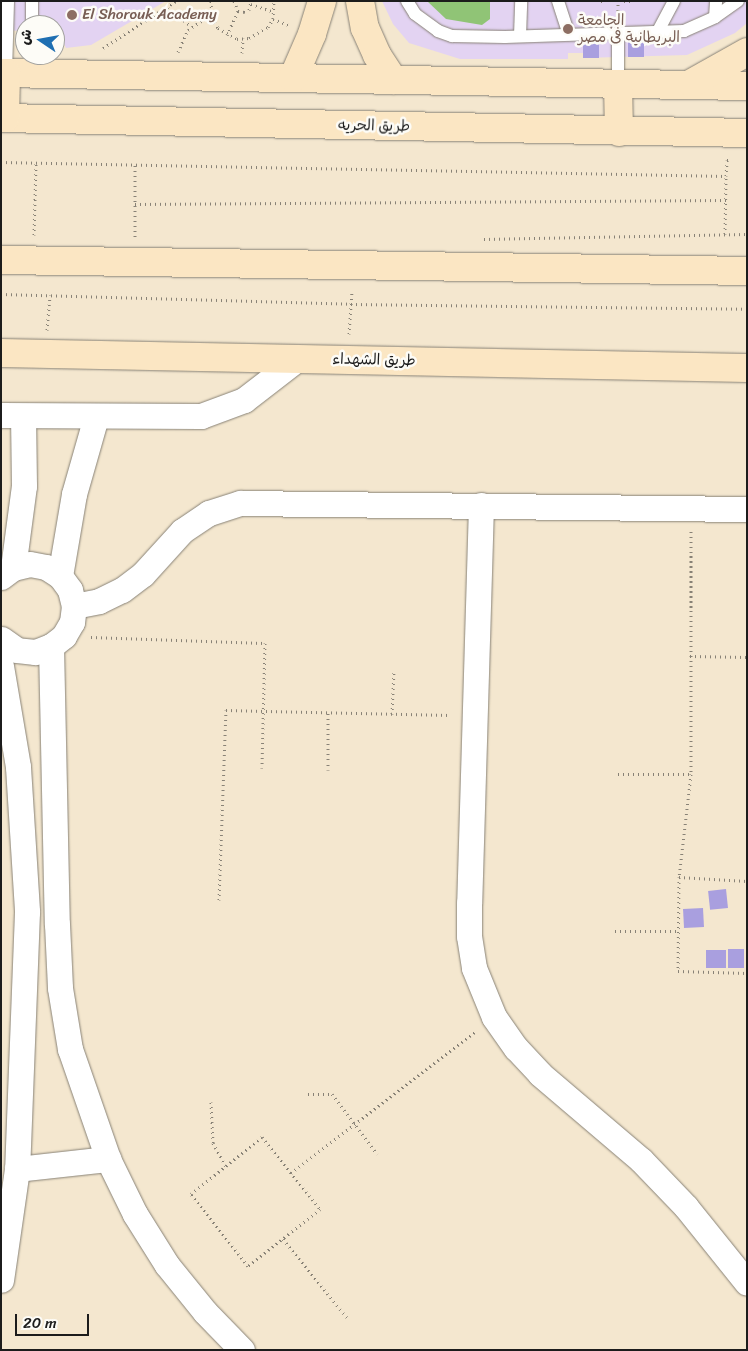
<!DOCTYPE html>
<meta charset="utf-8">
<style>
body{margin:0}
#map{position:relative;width:748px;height:1351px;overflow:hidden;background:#f4e7cf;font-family:Sriracha,"Playpen Sans Arabic",sans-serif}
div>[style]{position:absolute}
.built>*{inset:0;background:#e3d3f2}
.green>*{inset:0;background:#90c476}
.building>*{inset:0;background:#a99fdf;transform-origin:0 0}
.path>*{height:3px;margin-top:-1.5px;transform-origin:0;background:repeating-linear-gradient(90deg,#888276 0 1px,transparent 0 5px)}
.roads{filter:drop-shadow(0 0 1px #888276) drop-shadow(0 0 1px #888276)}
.lane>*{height:12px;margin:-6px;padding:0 6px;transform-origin:6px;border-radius:6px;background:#fff}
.street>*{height:25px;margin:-12.5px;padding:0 12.5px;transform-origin:12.5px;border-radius:12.5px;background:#fff}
.secondary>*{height:28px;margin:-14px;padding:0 14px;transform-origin:14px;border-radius:14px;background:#fbe6c3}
.dots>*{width:14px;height:14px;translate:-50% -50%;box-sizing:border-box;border:2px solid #fdfcf7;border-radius:50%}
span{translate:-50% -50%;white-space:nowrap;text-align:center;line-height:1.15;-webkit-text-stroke:5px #fdfcf7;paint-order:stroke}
.education-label{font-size:15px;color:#785e54}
.left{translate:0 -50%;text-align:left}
.street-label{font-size:15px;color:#1c1c1c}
.frame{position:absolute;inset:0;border:2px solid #1c1c1c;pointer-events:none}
.north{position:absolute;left:15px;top:15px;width:50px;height:50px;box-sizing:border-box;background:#fdfcf7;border:1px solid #a3a29f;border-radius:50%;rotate:282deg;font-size:14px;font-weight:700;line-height:20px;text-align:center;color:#1c1c1c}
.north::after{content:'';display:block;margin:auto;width:18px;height:22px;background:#1f6fb2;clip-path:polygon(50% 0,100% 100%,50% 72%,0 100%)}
.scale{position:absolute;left:15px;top:1314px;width:74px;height:22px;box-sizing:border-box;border:2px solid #1c1c1c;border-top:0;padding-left:6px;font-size:15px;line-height:18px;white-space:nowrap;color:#1c1c1c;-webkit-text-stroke:4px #fdfcf7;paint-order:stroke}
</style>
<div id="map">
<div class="built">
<i style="clip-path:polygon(1px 1px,166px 1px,91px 45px,66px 48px,59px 33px,55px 33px,55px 25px,25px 25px,25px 31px,1px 30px)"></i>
<i style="clip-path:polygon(382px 1px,747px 1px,747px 23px,735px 33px,687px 55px,583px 58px,583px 53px,568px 53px,568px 59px,460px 59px,409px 43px,393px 24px)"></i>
</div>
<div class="green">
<i style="clip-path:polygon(427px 1px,490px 1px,490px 19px,482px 25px,446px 19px)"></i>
</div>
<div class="building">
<i style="left:644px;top:39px;width:18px;height:16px;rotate:90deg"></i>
<i style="left:583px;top:40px;width:16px;height:18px"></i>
<i style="left:726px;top:889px;width:19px;height:18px;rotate:84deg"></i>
<i style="left:703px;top:908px;width:19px;height:20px;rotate:87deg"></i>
<i style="left:744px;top:949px;width:19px;height:16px;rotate:90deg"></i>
<i style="left:706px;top:950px;width:20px;height:18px"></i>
</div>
<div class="path">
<i style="left:211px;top:1px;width:17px;rotate:87deg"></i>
<i style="left:212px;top:18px;width:12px;rotate:59deg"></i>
<i style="left:218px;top:28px;width:22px;rotate:30deg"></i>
<i style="left:237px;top:39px;width:12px;rotate:-5deg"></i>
<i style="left:249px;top:38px;width:22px;rotate:-30deg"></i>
<i style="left:268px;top:27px;width:9px;rotate:-58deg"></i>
<i style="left:273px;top:19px;width:18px;rotate:-87deg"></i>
<i style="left:234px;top:1px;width:11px;rotate:68deg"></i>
<i style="left:238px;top:11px;width:6px;rotate:9deg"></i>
<i style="left:244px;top:12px;width:5px;rotate:-22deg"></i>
<i style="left:249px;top:10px;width:9px;rotate:-77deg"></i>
<i style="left:601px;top:1px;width:4px"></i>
<i style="left:624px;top:1px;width:9px"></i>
<i style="left:251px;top:4px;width:24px;rotate:19deg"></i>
<i style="left:168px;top:8px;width:29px;rotate:38deg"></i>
<i style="left:618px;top:15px;width:14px;rotate:-90deg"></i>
<i style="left:273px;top:19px;width:17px;rotate:21deg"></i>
<i style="left:227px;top:35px;width:26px;rotate:-65deg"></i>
<i style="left:103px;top:48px;width:87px;rotate:-32.8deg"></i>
<i style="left:178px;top:52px;width:24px;rotate:-66deg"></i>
<i style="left:188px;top:30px;width:29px;rotate:-34deg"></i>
<i style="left:242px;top:53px;width:15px;rotate:-86deg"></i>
<i style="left:1px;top:162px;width:725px;rotate:1.11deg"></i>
<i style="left:726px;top:176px;width:16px;rotate:-86deg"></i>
<i style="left:727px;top:160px;width:3px"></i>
<i style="left:135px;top:204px;width:591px;rotate:-0.39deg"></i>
<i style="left:725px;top:234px;width:58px;rotate:-89deg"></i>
<i style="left:34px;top:235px;width:72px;rotate:-88.4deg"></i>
<i style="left:135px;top:237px;width:72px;rotate:-90deg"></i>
<i style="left:484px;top:239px;width:263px;rotate:-1.1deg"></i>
<i style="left:1px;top:294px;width:350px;rotate:1.6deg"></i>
<i style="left:351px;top:304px;width:396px;rotate:0.7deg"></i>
<i style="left:47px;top:330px;width:35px;rotate:-85deg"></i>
<i style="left:349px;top:334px;width:43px;rotate:-86deg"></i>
<i style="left:691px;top:531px;width:243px;rotate:90deg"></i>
<i style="left:691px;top:774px;width:104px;rotate:96.6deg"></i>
<i style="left:679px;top:877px;width:94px;rotate:90.6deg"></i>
<i style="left:678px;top:971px;width:69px;rotate:1.7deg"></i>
<i style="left:91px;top:637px;width:174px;rotate:2deg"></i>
<i style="left:265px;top:643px;width:125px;rotate:91.4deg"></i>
<i style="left:690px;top:656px;width:57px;rotate:1deg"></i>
<i style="left:392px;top:714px;width:44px;rotate:-87.4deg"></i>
<i style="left:328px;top:770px;width:57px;rotate:-90deg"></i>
<i style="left:618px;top:774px;width:73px"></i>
<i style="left:679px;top:877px;width:68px;rotate:3.4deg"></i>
<i style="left:219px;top:900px;width:190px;rotate:-87.9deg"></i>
<i style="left:226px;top:710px;width:224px;rotate:1.3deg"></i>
<i style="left:615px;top:931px;width:64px"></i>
<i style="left:308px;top:1094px;width:24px"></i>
<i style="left:332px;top:1094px;width:75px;rotate:53.1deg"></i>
<i style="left:211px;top:1102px;width:41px;rotate:87.2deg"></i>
<i style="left:213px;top:1143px;width:26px;rotate:61deg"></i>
<i style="left:262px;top:1137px;width:92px;rotate:51.1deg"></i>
<i style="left:320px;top:1209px;width:92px;rotate:141.6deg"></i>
<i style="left:248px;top:1266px;width:92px;rotate:-128.4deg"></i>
<i style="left:191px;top:1194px;width:91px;rotate:-38.8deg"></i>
<i style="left:291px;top:1173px;width:232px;rotate:-37.5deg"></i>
<i style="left:283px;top:1239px;width:104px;rotate:50.8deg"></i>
</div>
<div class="roads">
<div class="lane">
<i style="left:407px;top:1px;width:15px;rotate:58deg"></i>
<i style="left:415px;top:14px;width:29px;rotate:36deg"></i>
<i style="left:438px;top:31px;width:15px;rotate:20deg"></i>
<i style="left:452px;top:36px;width:53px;rotate:1.1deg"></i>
<i style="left:505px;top:37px;width:179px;rotate:-1.9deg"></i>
<i style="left:684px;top:31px;width:34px;rotate:-24deg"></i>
<i style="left:715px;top:17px;width:28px;rotate:-35deg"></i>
<i style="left:558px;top:1px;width:35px;rotate:72deg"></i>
<i style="left:715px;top:17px;width:16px;rotate:-86deg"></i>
<i style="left:32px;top:25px;width:24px;rotate:-90deg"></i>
<i style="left:618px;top:33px;width:51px;rotate:90deg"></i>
<i style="left:657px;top:33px;width:36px;rotate:-62deg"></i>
<i style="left:520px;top:36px;width:35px;rotate:-88deg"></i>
<i style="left:32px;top:55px;width:19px;rotate:90deg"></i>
<i style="left:6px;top:73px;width:72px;rotate:-88.4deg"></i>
</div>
<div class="street">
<i style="left:1px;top:415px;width:200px;rotate:0.3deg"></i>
<i style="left:201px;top:416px;width:46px;rotate:-20.4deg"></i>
<i style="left:244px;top:400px;width:67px;rotate:-37.7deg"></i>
<i style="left:481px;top:505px;width:398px;rotate:91.7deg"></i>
<i style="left:469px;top:903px;width:33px;rotate:90deg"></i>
<i style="left:469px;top:936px;width:32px;rotate:81deg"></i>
<i style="left:474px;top:968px;width:53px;rotate:67.8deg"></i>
<i style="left:494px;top:1017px;width:38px;rotate:55deg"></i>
<i style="left:516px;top:1048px;width:35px;rotate:47deg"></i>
<i style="left:540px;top:1074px;width:133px;rotate:40.4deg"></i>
<i style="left:641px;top:1160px;width:65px;rotate:46.2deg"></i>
<i style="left:686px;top:1207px;width:97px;rotate:51.2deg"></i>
<i style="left:13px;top:568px;width:83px;rotate:-82.4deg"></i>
<i style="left:24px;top:486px;width:70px;rotate:-90.8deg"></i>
<i style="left:60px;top:576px;width:83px;rotate:-80.3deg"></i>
<i style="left:74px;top:494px;width:80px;rotate:-74.1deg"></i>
<i style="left:1px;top:577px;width:15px;rotate:-37deg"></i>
<i style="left:13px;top:568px;width:17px;rotate:-13deg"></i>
<i style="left:30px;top:564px;width:16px;rotate:11deg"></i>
<i style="left:46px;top:567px;width:17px;rotate:33deg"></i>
<i style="left:60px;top:576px;width:17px;rotate:54deg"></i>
<i style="left:70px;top:590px;width:16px;rotate:76deg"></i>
<i style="left:74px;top:606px;width:16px;rotate:97deg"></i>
<i style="left:72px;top:622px;width:16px;rotate:120deg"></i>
<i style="left:64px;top:636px;width:16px;rotate:142deg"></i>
<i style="left:51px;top:646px;width:17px;rotate:159deg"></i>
<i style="left:35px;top:652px;width:18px;rotate:-174deg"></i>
<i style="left:17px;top:650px;width:19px;rotate:-145deg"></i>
<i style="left:74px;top:606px;width:25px;rotate:-11deg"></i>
<i style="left:99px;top:601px;width:25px;rotate:-26deg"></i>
<i style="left:122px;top:590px;width:26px;rotate:-37deg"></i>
<i style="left:143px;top:574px;width:58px;rotate:-47.8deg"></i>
<i style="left:182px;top:531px;width:32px;rotate:-34deg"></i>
<i style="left:209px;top:513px;width:33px;rotate:-18deg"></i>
<i style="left:240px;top:503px;width:507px;rotate:0.68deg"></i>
<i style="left:51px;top:646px;width:278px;rotate:88.8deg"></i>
<i style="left:57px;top:924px;width:64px;rotate:87.3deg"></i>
<i style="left:60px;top:988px;width:62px;rotate:80.7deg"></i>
<i style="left:70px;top:1049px;width:116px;rotate:70.9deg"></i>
<i style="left:108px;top:1159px;width:61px;rotate:63.9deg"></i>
<i style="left:135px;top:1214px;width:60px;rotate:57.9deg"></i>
<i style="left:167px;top:1265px;width:60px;rotate:51deg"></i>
<i style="left:205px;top:1312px;width:53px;rotate:45.8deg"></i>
<i style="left:1px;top:666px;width:102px;rotate:80.4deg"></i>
<i style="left:18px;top:767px;width:145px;rotate:86.4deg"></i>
<i style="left:27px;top:912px;width:257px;rotate:92.2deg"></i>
<i style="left:17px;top:1169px;width:112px;rotate:98.2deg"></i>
<i style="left:17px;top:1169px;width:92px;rotate:-6.3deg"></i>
</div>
<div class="secondary">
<i style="left:360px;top:1px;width:27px;rotate:80deg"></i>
<i style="left:365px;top:28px;width:30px;rotate:66deg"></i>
<i style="left:377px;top:55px;width:30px;rotate:57deg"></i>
<i style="left:1px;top:73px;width:746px;rotate:1deg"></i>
<i style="left:293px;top:78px;width:48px;rotate:-66.6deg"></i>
<i style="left:312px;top:34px;width:34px;rotate:-73deg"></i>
<i style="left:692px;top:83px;width:63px;rotate:-29.4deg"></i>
<i style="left:618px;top:84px;width:48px;rotate:88.8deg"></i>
<i style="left:1px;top:118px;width:746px;rotate:1.15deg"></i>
<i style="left:5px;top:118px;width:45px;rotate:-88.7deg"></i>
<i style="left:1px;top:260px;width:746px;rotate:0.84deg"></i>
<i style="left:1px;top:353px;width:746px;rotate:1.15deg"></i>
</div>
</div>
<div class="dots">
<i style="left:72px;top:15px;background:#8d6e63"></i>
<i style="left:568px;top:29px;background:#8d6e63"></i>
</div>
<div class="education-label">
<span class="left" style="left:82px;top:15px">El Shorouk Academy</span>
<span class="left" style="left:578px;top:29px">الجامعة<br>البريطانية فى مصر</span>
</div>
<div class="street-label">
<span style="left:374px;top:126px;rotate:1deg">طريق الحريه</span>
<span style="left:374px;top:360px;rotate:1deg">طريق الشهداء</span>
</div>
<div class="frame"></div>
<div class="north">ش</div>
<div class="scale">20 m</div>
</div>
